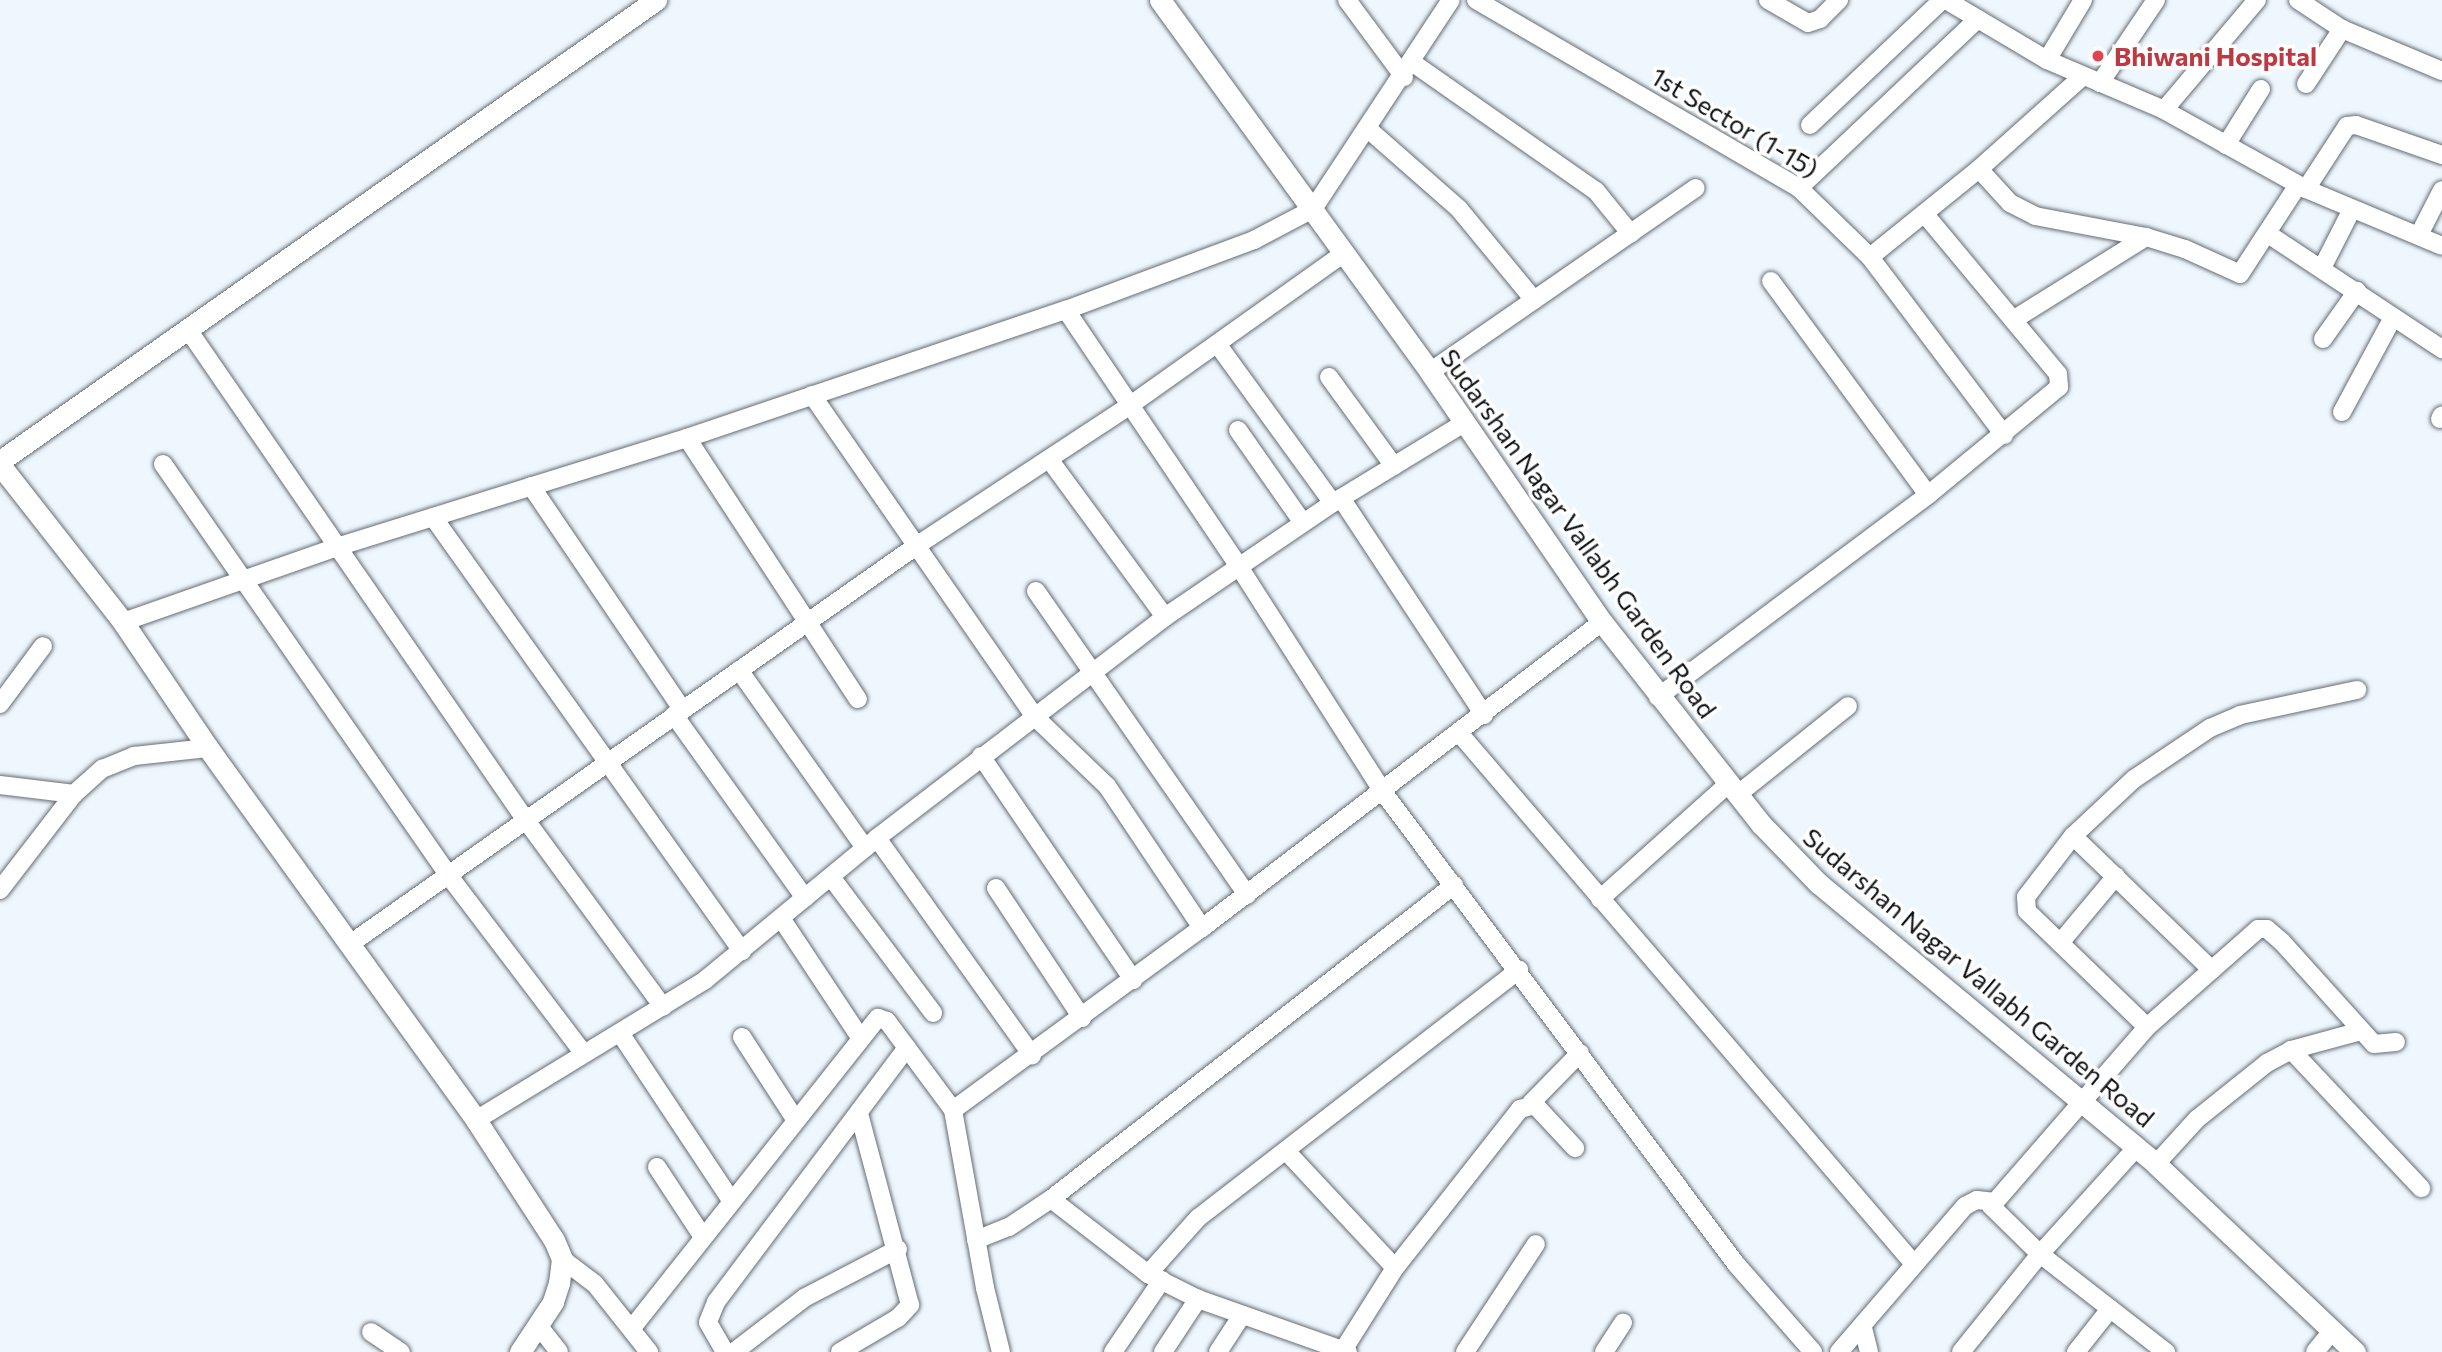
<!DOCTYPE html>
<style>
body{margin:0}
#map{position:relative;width:2442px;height:1352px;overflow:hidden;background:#eff7fe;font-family:Commissioner,sans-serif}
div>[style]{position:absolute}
.roads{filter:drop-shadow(0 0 2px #646c74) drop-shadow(0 0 2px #646c74)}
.minor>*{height:18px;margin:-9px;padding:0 9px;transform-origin:9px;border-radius:9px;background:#fff}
.tertiary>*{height:21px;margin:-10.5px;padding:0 10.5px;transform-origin:10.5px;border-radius:10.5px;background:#fff}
.dots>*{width:19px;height:19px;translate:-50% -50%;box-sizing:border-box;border:4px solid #fff;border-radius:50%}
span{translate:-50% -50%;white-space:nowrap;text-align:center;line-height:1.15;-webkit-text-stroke:7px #fff;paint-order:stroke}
.health-label{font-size:26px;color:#be3a42;font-weight:700}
.left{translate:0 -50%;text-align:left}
.street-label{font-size:26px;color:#0d1114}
</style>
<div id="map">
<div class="roads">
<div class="minor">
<i style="left:1347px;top:0;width:96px;rotate:53.5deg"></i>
<i style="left:1476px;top:0;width:374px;rotate:30.2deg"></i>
<i style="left:1799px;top:188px;width:99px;rotate:44.2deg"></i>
<i style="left:1870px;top:257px;width:223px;rotate:53deg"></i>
<i style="left:1768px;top:0;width:46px;rotate:29.9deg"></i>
<i style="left:1808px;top:23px;width:13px;rotate:-18deg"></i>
<i style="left:1820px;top:19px;width:27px;rotate:-45deg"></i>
<i style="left:1946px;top:0;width:117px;rotate:30.7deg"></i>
<i style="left:2047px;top:60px;width:127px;rotate:23.1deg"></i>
<i style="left:2164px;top:110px;width:162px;rotate:29.1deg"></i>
<i style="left:2306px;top:189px;width:147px;rotate:22.7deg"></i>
<i style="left:2298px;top:0;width:53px;rotate:33.4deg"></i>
<i style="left:2342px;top:29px;width:108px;rotate:22.8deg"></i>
<i style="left:2047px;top:60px;width:70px;rotate:-59deg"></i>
<i style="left:1413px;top:63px;width:223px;rotate:35deg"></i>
<i style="left:1596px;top:191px;width:55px;rotate:50.9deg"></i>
<i style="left:2100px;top:83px;width:100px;rotate:-56deg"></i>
<i style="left:2306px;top:84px;width:66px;rotate:-56.8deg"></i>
<i style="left:2164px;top:110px;width:144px;rotate:-49.8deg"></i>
<i style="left:1810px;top:125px;width:182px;rotate:-43.4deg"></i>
<i style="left:1368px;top:129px;width:121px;rotate:41.3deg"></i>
<i style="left:1459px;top:209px;width:118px;rotate:50.5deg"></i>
<i style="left:2226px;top:145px;width:66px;rotate:-58deg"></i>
<i style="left:1979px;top:169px;width:46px;rotate:47.6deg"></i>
<i style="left:2010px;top:203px;width:28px;rotate:27deg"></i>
<i style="left:2035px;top:216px;width:113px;rotate:10.7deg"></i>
<i style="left:2146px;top:237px;width:41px;rotate:17.1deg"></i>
<i style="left:2185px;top:249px;width:60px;rotate:24.4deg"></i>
<i style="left:2240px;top:274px;width:106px;rotate:-56.9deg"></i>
<i style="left:1799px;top:188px;width:246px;rotate:-43.4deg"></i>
<i style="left:2306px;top:189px;width:75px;rotate:-56.9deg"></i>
<i style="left:2347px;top:126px;width:9px;rotate:-6deg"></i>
<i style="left:2356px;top:125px;width:91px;rotate:19.2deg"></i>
<i style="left:2420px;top:233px;width:48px;rotate:-62.9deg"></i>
<i style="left:2268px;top:234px;width:209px;rotate:33.5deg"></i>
<i style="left:1870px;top:257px;width:140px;rotate:-38.9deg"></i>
<i style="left:1979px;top:169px;width:138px;rotate:-41.8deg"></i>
<i style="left:2322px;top:268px;width:64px;rotate:-63deg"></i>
<i style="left:1771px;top:281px;width:265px;rotate:53.7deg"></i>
<i style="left:1066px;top:310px;width:308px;rotate:56deg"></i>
<i style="left:1238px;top:565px;width:269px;rotate:57.4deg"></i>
<i style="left:1383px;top:792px;width:589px;rotate:53.21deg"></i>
<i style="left:1736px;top:1264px;width:117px;rotate:48.8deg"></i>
<i style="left:2013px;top:320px;width:157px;rotate:-32deg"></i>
<i style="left:189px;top:331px;width:592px;rotate:55.45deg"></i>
<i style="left:525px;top:819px;width:233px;rotate:53.7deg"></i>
<i style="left:2323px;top:339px;width:59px;rotate:-54.7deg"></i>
<i style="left:1218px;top:345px;width:195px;rotate:54deg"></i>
<i style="left:1430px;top:372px;width:323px;rotate:-34.7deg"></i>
<i style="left:1329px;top:377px;width:110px;rotate:53.9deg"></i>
<i style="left:812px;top:395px;width:390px;rotate:55.3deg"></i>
<i style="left:1034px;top:716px;width:101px;rotate:43.8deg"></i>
<i style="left:1107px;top:786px;width:171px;rotate:56.2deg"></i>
<i style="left:2342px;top:412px;width:106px;rotate:-61.7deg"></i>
<i style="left:2440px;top:419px;width:4px;rotate:-63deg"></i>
<i style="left:1238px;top:430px;width:113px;rotate:55deg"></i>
<i style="left:687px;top:438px;width:312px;rotate:56.8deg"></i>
<i style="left:1049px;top:459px;width:196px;rotate:53.7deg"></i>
<i style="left:163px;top:464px;width:502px;rotate:55.23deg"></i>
<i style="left:449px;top:876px;width:223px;rotate:52.8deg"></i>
<i style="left:531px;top:486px;width:269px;rotate:55.9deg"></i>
<i style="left:1341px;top:498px;width:260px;rotate:56.6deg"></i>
<i style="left:433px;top:517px;width:533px;rotate:54.55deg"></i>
<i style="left:1036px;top:591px;width:370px;rotate:55.2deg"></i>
<i style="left:123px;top:622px;width:227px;rotate:-19.3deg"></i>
<i style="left:337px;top:547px;width:367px;rotate:-17.3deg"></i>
<i style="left:687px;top:438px;width:400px;rotate:-18.7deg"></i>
<i style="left:1066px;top:310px;width:201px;rotate:-20.4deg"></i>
<i style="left:1254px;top:240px;width:67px;rotate:-27.7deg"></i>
<i style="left:1313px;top:209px;width:250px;rotate:-56.6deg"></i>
<i style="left:739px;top:670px;width:218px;rotate:54.7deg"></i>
<i style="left:1658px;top:697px;width:337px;rotate:-36.8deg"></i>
<i style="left:1928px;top:495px;width:170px;rotate:-39.5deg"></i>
<i style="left:2059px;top:387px;width:13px;rotate:-94deg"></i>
<i style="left:2058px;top:374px;width:209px;rotate:-129.8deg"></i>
<i style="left:0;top:704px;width:72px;rotate:-53.4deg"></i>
<i style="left:674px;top:715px;width:225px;rotate:54.4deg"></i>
<i style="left:1460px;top:734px;width:698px;rotate:49.42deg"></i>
<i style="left:981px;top:756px;width:271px;rotate:55.8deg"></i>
<i style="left:0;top:785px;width:75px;rotate:6.9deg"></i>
<i style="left:1737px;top:795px;width:142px;rotate:-38.7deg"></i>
<i style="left:2073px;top:836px;width:193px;rotate:44deg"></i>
<i style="left:877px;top:838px;width:267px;rotate:54.5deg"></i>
<i style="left:831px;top:877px;width:170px;rotate:53.1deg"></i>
<i style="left:996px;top:888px;width:156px;rotate:56.5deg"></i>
<i style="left:0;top:890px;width:121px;rotate:-52.4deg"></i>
<i style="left:74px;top:794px;width:38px;rotate:-42deg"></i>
<i style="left:102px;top:769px;width:35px;rotate:-22deg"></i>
<i style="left:134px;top:756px;width:74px;rotate:-6.2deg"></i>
<i style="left:1600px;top:899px;width:172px;rotate:-41.9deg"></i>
<i style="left:781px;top:918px;width:141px;rotate:56.5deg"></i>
<i style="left:2060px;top:943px;width:87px;rotate:-50.1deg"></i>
<i style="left:350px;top:944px;width:692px;rotate:-35.11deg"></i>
<i style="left:916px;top:546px;width:255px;rotate:-33.3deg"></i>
<i style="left:1129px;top:406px;width:262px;rotate:-35.4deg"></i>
<i style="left:2147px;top:1027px;width:167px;rotate:-136deg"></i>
<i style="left:2027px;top:911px;width:14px;rotate:-94deg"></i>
<i style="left:2026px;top:897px;width:77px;rotate:-52.4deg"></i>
<i style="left:2073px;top:836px;width:83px;rotate:-43.1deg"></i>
<i style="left:2134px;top:779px;width:92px;rotate:-33.9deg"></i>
<i style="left:2210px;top:728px;width:33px;rotate:-23deg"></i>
<i style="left:2240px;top:715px;width:120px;rotate:-12.1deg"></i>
<i style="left:620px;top:1033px;width:201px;rotate:56.4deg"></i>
<i style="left:742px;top:1037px;width:98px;rotate:57.1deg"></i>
<i style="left:2291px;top:1050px;width:190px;rotate:46.7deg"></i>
<i style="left:1531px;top:1103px;width:70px;rotate:-45.6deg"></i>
<i style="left:953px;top:1110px;width:308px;rotate:-36.2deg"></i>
<i style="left:1202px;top:928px;width:504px;rotate:-37.42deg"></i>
<i style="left:476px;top:1120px;width:268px;rotate:-31.4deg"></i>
<i style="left:705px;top:980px;width:223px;rotate:-39.5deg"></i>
<i style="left:877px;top:838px;width:363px;rotate:-37.5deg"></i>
<i style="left:1165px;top:617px;width:203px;rotate:-34.2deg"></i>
<i style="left:1333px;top:503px;width:153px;rotate:-31.4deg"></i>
<i style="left:1287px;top:1152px;width:158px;rotate:47deg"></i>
<i style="left:2156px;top:1164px;width:61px;rotate:-47.7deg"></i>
<i style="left:2197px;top:1119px;width:90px;rotate:-38.7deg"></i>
<i style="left:2267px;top:1063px;width:27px;rotate:-28deg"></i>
<i style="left:2291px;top:1050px;width:73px;rotate:-15.2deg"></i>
<i style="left:657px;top:1167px;width:84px;rotate:56.7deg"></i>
<i style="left:1051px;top:1199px;width:123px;rotate:37.7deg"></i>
<i style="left:1148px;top:1274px;width:56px;rotate:26.6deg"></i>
<i style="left:1198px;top:1299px;width:159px;rotate:19.5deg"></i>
<i style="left:1990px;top:1205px;width:70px;rotate:44.4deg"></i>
<i style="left:2040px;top:1254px;width:160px;rotate:37.9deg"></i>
<i style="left:976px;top:1240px;width:35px;rotate:-22deg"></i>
<i style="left:1009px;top:1227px;width:50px;rotate:-33.7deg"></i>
<i style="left:1051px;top:1199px;width:511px;rotate:-37.92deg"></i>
<i style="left:562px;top:1259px;width:41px;rotate:37.1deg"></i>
<i style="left:595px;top:1284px;width:87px;rotate:51.5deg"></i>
<i style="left:1148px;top:1274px;width:75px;rotate:-48.2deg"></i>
<i style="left:1198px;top:1218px;width:406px;rotate:-37.7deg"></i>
<i style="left:538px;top:1325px;width:34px;rotate:52deg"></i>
<i style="left:632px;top:1328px;width:396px;rotate:-51.6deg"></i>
<i style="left:878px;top:1018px;width:9px;rotate:18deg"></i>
<i style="left:887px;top:1021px;width:111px;rotate:53.4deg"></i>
<i style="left:953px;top:1110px;width:181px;rotate:79.8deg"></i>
<i style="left:985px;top:1288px;width:66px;rotate:76deg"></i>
<i style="left:1863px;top:1328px;width:25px;rotate:76deg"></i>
<i style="left:371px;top:1332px;width:36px;rotate:34deg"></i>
<i style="left:725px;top:1352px;width:34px;rotate:-120deg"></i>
<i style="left:708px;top:1322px;width:22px;rotate:-68deg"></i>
<i style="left:716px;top:1302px;width:318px;rotate:-53.1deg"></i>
<i style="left:734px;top:1352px;width:88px;rotate:-37.6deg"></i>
<i style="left:804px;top:1298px;width:106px;rotate:-27.5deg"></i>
<i style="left:840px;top:1352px;width:67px;rotate:-30.4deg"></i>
<i style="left:898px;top:1318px;width:18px;rotate:-47deg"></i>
<i style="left:910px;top:1305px;width:199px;rotate:-104.9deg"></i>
<i style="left:1113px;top:1352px;width:87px;rotate:-55.8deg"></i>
<i style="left:1163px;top:1352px;width:64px;rotate:-56.6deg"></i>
<i style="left:1218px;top:1352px;width:44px;rotate:-57deg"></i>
<i style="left:1342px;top:1352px;width:99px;rotate:-57.8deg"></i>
<i style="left:1395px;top:1268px;width:202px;rotate:-51.8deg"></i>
<i style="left:1520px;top:1109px;width:16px;rotate:-15deg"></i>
<i style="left:1535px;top:1105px;width:59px;rotate:47.1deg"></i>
<i style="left:1465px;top:1352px;width:129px;rotate:-56.7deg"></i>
<i style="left:1604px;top:1352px;width:35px;rotate:-57deg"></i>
<i style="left:1839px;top:1352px;width:193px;rotate:-49.2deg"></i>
<i style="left:1965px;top:1206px;width:13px;rotate:-27deg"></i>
<i style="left:1977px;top:1200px;width:18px;rotate:6deg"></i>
<i style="left:1995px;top:1202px;width:232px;rotate:-49deg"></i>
<i style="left:2147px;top:1027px;width:148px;rotate:-41.4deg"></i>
<i style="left:2258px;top:929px;width:9px"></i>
<i style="left:2267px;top:929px;width:20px;rotate:41deg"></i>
<i style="left:2282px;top:942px;width:137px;rotate:48deg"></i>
<i style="left:2374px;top:1044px;width:22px;rotate:-5deg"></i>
<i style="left:1961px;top:1352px;width:126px;rotate:-51.1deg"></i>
<i style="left:2040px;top:1254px;width:143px;rotate:-47.8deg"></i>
<i style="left:2076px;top:1352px;width:55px;rotate:-51.7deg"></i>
<i style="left:2315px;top:1352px;width:27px;rotate:-51deg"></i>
</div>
<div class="tertiary">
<i style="left:1160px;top:0;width:460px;rotate:54deg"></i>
<i style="left:1430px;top:372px;width:303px;rotate:55.5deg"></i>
<i style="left:1602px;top:622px;width:258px;rotate:51.8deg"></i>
<i style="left:1762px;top:825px;width:81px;rotate:46deg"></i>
<i style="left:1818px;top:883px;width:440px;rotate:39.7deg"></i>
<i style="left:2156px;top:1164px;width:274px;rotate:43.4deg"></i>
<i style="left:0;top:461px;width:802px;rotate:-35.1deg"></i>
<i style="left:0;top:465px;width:199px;rotate:51.9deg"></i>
<i style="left:123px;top:622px;width:152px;rotate:56deg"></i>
<i style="left:208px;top:748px;width:458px;rotate:54.2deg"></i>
<i style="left:476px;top:1120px;width:143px;rotate:57deg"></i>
<i style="left:554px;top:1240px;width:21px;rotate:67deg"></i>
<i style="left:562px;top:1259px;width:24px;rotate:97deg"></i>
<i style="left:559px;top:1283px;width:20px;rotate:108deg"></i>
<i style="left:553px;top:1302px;width:60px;rotate:123.4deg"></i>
</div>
</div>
<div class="dots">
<i style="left:2098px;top:56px;background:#e0444e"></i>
</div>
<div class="health-label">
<span class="left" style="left:2114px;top:56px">Bhiwani Hospital</span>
</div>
<div class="street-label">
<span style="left:1735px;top:122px;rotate:31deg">1st Sector (1-15)</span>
<span style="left:1579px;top:533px;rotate:54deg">Sudarshan Nagar Vallabh Garden Road</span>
<span style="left:1979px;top:977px;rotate:40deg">Sudarshan Nagar Vallabh Garden Road</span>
</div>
</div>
